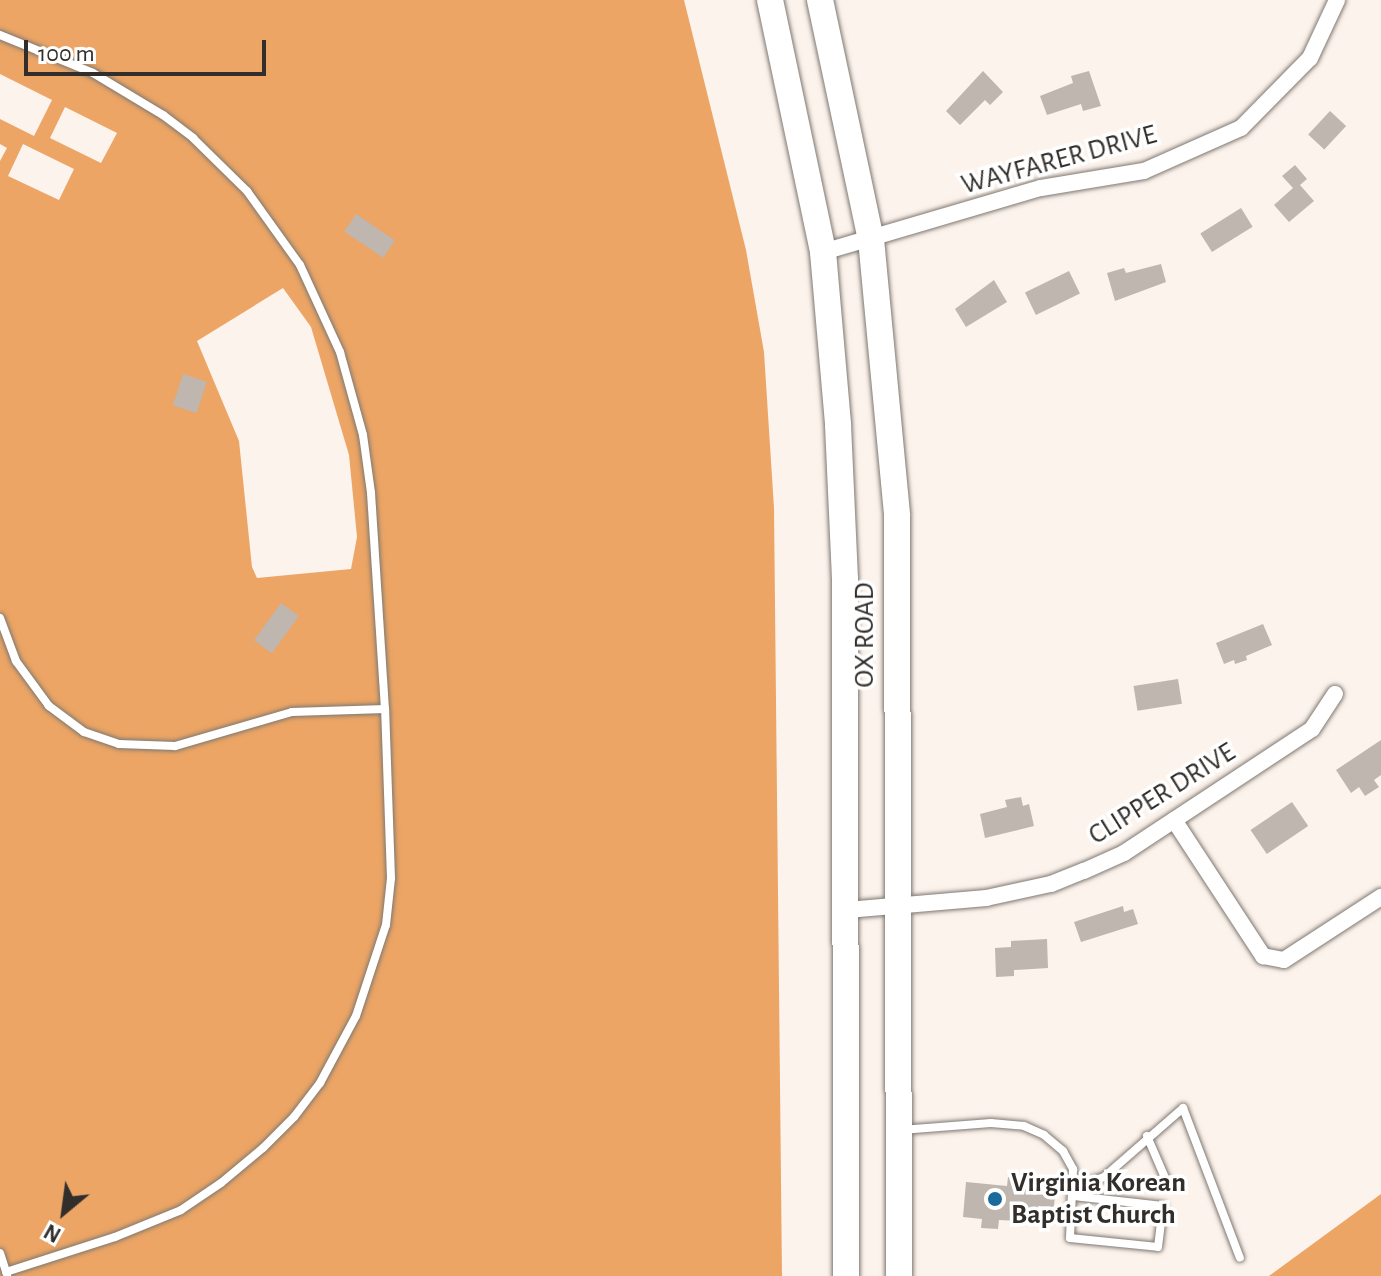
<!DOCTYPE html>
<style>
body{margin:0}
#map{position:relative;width:1381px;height:1276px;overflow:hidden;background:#fcf3ec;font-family:"Alegreya Sans",sans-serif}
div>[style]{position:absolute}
.forest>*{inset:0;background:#eca565}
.building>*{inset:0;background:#beb6af;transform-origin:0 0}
.roads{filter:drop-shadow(0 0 2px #7f7871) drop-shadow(0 0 2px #7f7871)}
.service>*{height:8px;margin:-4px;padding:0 4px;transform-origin:4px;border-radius:4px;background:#fff}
.minor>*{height:16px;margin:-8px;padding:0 8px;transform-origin:8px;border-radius:8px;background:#fff}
.trunk>*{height:26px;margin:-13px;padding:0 13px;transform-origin:13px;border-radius:13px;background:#fff}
.dots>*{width:22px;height:22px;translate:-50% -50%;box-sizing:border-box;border:4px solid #fff;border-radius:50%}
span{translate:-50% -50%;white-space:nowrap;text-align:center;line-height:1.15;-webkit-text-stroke:7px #fff;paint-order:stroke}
.street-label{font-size:28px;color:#312e2b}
.poi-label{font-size:28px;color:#312e2b;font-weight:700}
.left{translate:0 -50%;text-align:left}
.north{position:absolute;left:24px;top:1172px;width:80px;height:80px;-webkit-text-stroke:6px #fff;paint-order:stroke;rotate:209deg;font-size:22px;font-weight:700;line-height:32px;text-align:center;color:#312e2b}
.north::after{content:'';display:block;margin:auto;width:28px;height:36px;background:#312e2b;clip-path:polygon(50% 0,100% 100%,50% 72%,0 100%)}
.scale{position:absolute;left:24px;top:40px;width:242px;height:36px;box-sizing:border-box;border:4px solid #312e2b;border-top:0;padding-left:10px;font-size:24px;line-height:28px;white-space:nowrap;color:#312e2b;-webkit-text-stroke:6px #fff;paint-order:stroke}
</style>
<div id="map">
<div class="forest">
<i style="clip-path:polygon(evenodd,0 0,684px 0,746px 250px,764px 352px,774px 508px,782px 1276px,0 1276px,0 161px,7px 148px,0 144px,0 119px,34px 136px,52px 100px,0 74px,0 0,65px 107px,117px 133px,101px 163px,50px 138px,65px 107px,0 0,23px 144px,74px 169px,59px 200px,8px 176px,23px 144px,0 0,283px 288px,311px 327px,349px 455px,357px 537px,351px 569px,257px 578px,252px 567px,239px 441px,197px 341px,283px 288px)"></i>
<i style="clip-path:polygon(1381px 1194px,1381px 1276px,1269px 1276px)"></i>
</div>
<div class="building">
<i style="clip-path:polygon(983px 71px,1003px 92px,990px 105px,985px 100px,960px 125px,946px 111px)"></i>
<i style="clip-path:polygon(1089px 71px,1101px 106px,1083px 111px,1081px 104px,1047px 115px,1040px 96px,1073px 83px,1071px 76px)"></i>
<i style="left:1330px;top:111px;width:22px;height:32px;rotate:43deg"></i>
<i style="clip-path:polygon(1295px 165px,1307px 179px,1300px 185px,1314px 201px,1289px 222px,1274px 205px,1293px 188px,1282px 176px)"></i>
<i style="left:1241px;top:208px;width:22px;height:48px;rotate:58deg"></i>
<i style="left:356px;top:214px;width:47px;height:21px;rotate:34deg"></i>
<i style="clip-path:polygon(1161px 264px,1166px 282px,1115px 301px,1107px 273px,1124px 268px,1126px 273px)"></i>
<i style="left:1069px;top:271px;width:25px;height:49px;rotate:64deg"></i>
<i style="clip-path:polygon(994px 280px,1007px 302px,966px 327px,955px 309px)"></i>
<i style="left:183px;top:374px;width:25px;height:33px;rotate:18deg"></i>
<i style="left:281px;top:603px;width:22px;height:46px;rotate:36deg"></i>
<i style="clip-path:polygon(1263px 624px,1272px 645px,1246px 656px,1247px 660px,1235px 664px,1234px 660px,1224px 664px,1216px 643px)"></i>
<i style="left:1178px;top:679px;width:25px;height:45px;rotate:81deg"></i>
<i style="clip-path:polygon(1381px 740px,1381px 775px,1374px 780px,1379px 787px,1365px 796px,1359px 787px,1351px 793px,1336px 770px)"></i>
<i style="clip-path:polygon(1021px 797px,1023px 806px,1029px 804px,1034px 826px,985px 838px,980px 814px,1007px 807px,1005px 800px)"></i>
<i style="left:1292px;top:802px;width:29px;height:50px;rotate:56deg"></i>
<i style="clip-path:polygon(1123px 906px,1124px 912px,1133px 909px,1138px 924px,1081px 942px,1074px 922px)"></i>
<i style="clip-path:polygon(1047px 939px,1048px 968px,1014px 970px,1014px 976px,996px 977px,995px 948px,1011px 947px,1011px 941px)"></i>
<i style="clip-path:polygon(1008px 1177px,1041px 1180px,1040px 1193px,1055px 1194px,1054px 1207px,1038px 1206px,1037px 1222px,999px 1220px,998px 1229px,981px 1228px,982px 1219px,963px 1217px,966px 1182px,1007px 1186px)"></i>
</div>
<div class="roads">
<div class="service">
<i style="left:0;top:35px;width:100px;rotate:22.2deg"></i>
<i style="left:93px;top:73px;width:82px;rotate:31deg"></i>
<i style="left:163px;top:115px;width:38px;rotate:37deg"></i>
<i style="left:193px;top:138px;width:76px;rotate:44.5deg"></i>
<i style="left:247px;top:191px;width:91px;rotate:54.4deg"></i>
<i style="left:300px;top:265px;width:96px;rotate:65.3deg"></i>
<i style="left:340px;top:352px;width:86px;rotate:74.5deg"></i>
<i style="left:363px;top:435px;width:59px;rotate:82.1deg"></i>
<i style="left:371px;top:493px;width:216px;rotate:86.3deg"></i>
<i style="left:385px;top:709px;width:93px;rotate:178.2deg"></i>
<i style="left:292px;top:712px;width:122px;rotate:163.8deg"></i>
<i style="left:175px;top:746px;width:56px;rotate:-178deg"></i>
<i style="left:119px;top:744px;width:37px;rotate:-161deg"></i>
<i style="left:84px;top:732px;width:44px;rotate:-143.4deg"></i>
<i style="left:49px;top:706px;width:56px;rotate:-126.3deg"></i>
<i style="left:16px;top:661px;width:46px;rotate:-110.4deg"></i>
<i style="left:901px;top:1130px;width:90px;rotate:-4.4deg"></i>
<i style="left:991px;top:1123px;width:33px;rotate:5deg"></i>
<i style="left:1024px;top:1126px;width:22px;rotate:24deg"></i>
<i style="left:1044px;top:1135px;width:25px;rotate:40deg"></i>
<i style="left:1063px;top:1151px;width:21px;rotate:61deg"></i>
<i style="left:1073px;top:1169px;width:69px;rotate:92.5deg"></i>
<i style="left:1070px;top:1238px;width:88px;rotate:5.8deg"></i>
<i style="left:1158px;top:1247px;width:41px;rotate:-83deg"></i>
<i style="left:1163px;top:1206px;width:90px;rotate:-173.6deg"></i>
<i style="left:1147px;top:1136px;width:48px;rotate:66.6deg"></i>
<i style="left:1075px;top:1186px;width:30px;rotate:-17deg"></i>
<i style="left:1104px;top:1177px;width:105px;rotate:-41.1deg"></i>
<i style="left:1183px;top:1108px;width:160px;rotate:69.2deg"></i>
<i style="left:0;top:1253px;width:23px;rotate:72deg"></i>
<i style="left:6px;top:1272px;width:114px;rotate:-17.8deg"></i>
<i style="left:115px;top:1237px;width:71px;rotate:-22.2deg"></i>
<i style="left:181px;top:1210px;width:48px;rotate:-34deg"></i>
<i style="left:221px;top:1183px;width:55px;rotate:-39.8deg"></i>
<i style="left:263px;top:1148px;width:44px;rotate:-45deg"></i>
<i style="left:294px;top:1117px;width:43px;rotate:-52.6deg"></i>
<i style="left:320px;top:1083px;width:76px;rotate:-61.8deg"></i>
<i style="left:356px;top:1016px;width:96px;rotate:-71.8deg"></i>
<i style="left:386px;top:925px;width:47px;rotate:-83.9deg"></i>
<i style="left:391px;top:878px;width:169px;rotate:-92deg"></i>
</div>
<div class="minor">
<i style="left:823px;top:252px;width:227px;rotate:-16.4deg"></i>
<i style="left:1041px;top:188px;width:104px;rotate:-9.4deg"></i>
<i style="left:1144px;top:171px;width:106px;rotate:-23.9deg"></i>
<i style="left:1241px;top:128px;width:98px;rotate:-45.4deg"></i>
<i style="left:1310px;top:58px;width:64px;rotate:-65deg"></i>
<i style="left:1174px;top:820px;width:163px;rotate:56.8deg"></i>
<i style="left:1263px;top:956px;width:21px;rotate:11deg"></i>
<i style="left:1284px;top:960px;width:116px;rotate:-33deg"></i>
<i style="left:847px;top:910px;width:140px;rotate:-4.9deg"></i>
<i style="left:986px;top:898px;width:66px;rotate:-12.2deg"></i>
<i style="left:1051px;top:884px;width:35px;rotate:-22deg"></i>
<i style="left:1084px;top:871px;width:44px;rotate:-24.2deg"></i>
<i style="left:1124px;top:853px;width:225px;rotate:-33.4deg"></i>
<i style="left:1312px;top:729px;width:42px;rotate:-56.7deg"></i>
</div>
<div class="trunk">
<i style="left:770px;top:0;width:258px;rotate:78.1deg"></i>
<i style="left:823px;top:252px;width:174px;rotate:85deg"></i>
<i style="left:838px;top:425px;width:154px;rotate:87.4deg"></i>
<i style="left:845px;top:579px;width:697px;rotate:89.92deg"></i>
<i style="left:820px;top:0;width:244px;rotate:78deg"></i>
<i style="left:871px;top:239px;width:278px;rotate:84.6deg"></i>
<i style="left:897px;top:516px;width:760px;rotate:89.85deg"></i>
</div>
</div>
<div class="dots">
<i style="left:995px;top:1199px;background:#1a6a9c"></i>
</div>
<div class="street-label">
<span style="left:1059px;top:160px;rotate:-15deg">WAYFARER DRIVE</span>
<span style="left:865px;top:635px;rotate:-90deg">OX ROAD</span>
<span style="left:1162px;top:794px;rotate:-32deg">CLIPPER DRIVE</span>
</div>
<div class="poi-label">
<span class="left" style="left:1011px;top:1199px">Virginia Korean<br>Baptist Church</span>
</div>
<div class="north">N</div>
<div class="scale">100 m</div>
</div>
